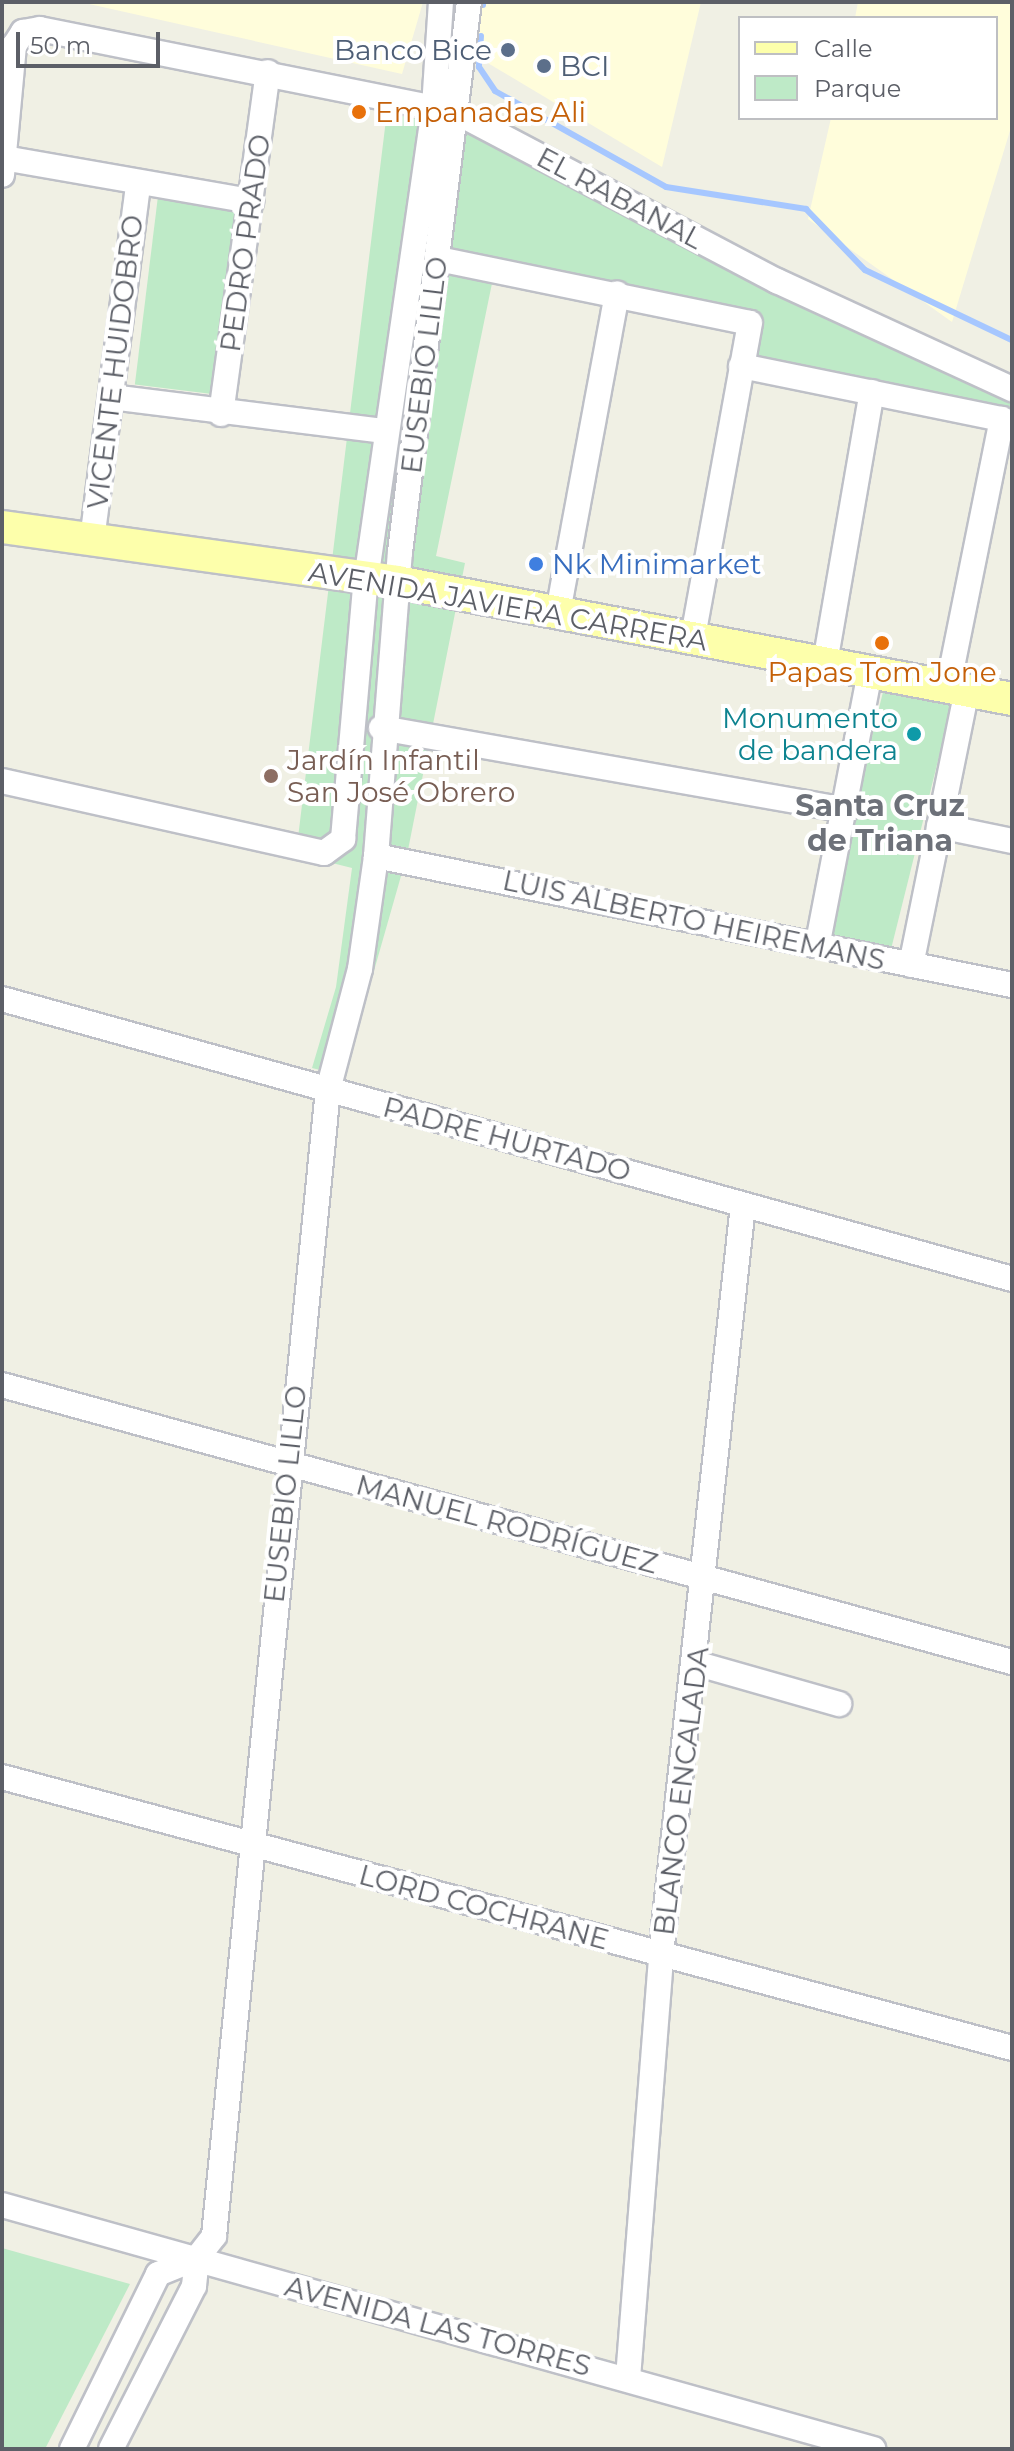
<!DOCTYPE html>
<html>
<head>
<meta charset="utf-8">
<style>
  body { margin:0 }
  #map { position:relative; width:1014px; height:2451px; overflow:hidden; background:#f0f0e4; font-family:Montserrat,sans-serif }
  div>[style] { position:absolute }
  [style*='--x'] { left:calc(var(--x)*1px); top:calc(var(--y)*1px); width:calc(var(--w)*1px); rotate:calc(var(--a)*1deg) }
  .commercial>* { inset:0; background:#fffddb }
  .green>* { inset:0; background:#beeac7; transform-origin:0 0 }
  .stream>* { height:6px; margin:-3px; padding:0 3px; transform-origin:3px; border-radius:3px; background:#a6c7ff }
  .roads { filter:drop-shadow(2px 0 #bec0c7) drop-shadow(-2px 0 #bec0c7) drop-shadow(0 2px #bec0c7) drop-shadow(0 -2px #bec0c7) }
  .minor>* { height:24px; margin:-12px; padding:0 12px; transform-origin:12px; border-radius:12px; background:#fff }
  .major>* { height:32px; margin:-16px; padding:0 16px; transform-origin:16px; border-radius:16px; background:#fdffab }
  .dots>* { width:22px; height:22px; translate:-50% -50%; box-sizing:border-box; border:4px solid #fff; border-radius:50% }
  span { translate:-50% -50%; white-space:nowrap; text-align:center; line-height:1.15; -webkit-text-stroke:8px #fff; paint-order:stroke }
  .service-label { font-size:28px; color:#4e5e75 }
  .right { translate:-100% -50%; text-align:right }
  .left { translate:0 -50%; text-align:left }
  .food-label { font-size:28px; color:#c56008 }
  .street-label { font-size:28px; color:#5c5f67 }
  .shop-label { font-size:28px; color:#366cbe }
  .culture-label { font-size:28px; color:#0d838f }
  .education-label { font-size:28px; color:#785e54 }
  .neighbourhood-label { font-size:30px; color:#6d7179; font-weight:700 }
  .frame { position:absolute; inset:0; border:4px solid #5c5f67; pointer-events:none }
  .legend { position:absolute; left:738px; top:16px; width:260px; height:104px; box-sizing:border-box; background:#fff; border:2px solid #bebfc2; margin:0; padding:10px 14px; list-style:none; font-size:24px; color:#5c5f67 }
  .legend li { display:flex; align-items:center; gap:16px; height:40px }
  .legend b { width:40px; border:2px solid #bebfc2 }
  .scale { position:absolute; left:16px; top:32px; width:144px; height:36px; box-sizing:border-box; border:4px solid #5c5f67; border-top:0; padding-left:10px; font-size:24px; line-height:28px; white-space:nowrap; color:#5c5f67; -webkit-text-stroke:6px #fff; paint-order:stroke }
</style>
</head>
<body>
<div id="map">
  <div class="commercial">
    <div style="clip-path:polygon(80px 2px,423px 2px,402px 74px)"></div>
    <div style="clip-path:polygon(481px 2px,701px 2px,662px 167px,476px 56px)"></div>
    <div style="clip-path:polygon(858px 2px,1012px 2px,1012px 124px,952px 322px,808px 219px,831px 118px,996px 118px,996px 18px,855px 18px)"></div>
  </div>
  <div class="green">
    <div style="clip-path:polygon(389px 95px,475px 110px,1012px 389px,1012px 414px,747px 362px,754px 318px,497px 259px,436px 556px,465px 563px,407px 855px,344px 1076px,312px 1068px,336px 987px,352px 868px,296px 854px)"></div>
    <div style="left:158px;top:196px;width:88px;height:190px;rotate:7deg"></div>
    <div style="left:887px;top:676px;width:70px;height:270px;rotate:14deg"></div>
    <div style="clip-path:polygon(2px 2248px,130px 2284px,45px 2449px,2px 2449px)"></div>
  </div>
  <div class="stream">
    <div style="--x:483;--y:5;--w:3;--a:-90"></div>
    <div style="--x:481;--y:36;--w:31;--a:94"></div>
    <div style="--x:479;--y:67;--w:29;--a:56"></div>
    <div style="--x:495;--y:91;--w:196;--a:29.3"></div>
    <div style="--x:666;--y:187;--w:142;--a:8.9"></div>
    <div style="--x:806;--y:209;--w:85;--a:46"></div>
    <div style="--x:865;--y:270;--w:163;--a:25.5"></div>
  </div>
  <div class="roads">
    <div class="minor">
      <div style="--x:4;--y:158;--w:251;--a:9.9"></div>
      <div style="--x:2;--y:175;--w:130;--a:-84.7"></div>
      <div style="--x:14;--y:46;--w:17;--a:-57"></div>
      <div style="--x:23;--y:32;--w:17;--a:-10"></div>
      <div style="--x:40;--y:29;--w:424;--a:11.3"></div>
      <div style="--x:456;--y:112;--w:363;--a:27.8"></div>
      <div style="--x:777;--y:281;--w:259;--a:24.7"></div>
      <div style="--x:438;--y:259;--w:318;--a:11.6"></div>
      <div style="--x:750;--y:323;--w:320;--a:100.3"></div>
      <div style="--x:741;--y:366;--w:266;--a:11.5"></div>
      <div style="--x:1002;--y:419;--w:273;--a:101.4"></div>
      <div style="--x:111;--y:397;--w:276;--a:7.1"></div>
      <div style="--x:221;--y:414;--w:345;--a:-82.2"></div>
      <div style="--x:92;--y:540;--w:359;--a:-82.6"></div>
      <div style="--x:558;--y:612;--w:324;--a:-79.5"></div>
      <div style="--x:825;--y:663;--w:275;--a:-80.2"></div>
      <div style="--x:381;--y:728;--w:472;--a:10"></div>
      <div style="--x:2;--y:781;--w:330;--a:12.6"></div>
      <div style="--x:324;--y:853;--w:24;--a:-36"></div>
      <div style="--x:343;--y:839;--w:253;--a:-85"></div>
      <div style="--x:365;--y:587;--w:485;--a:-81.8"></div>
      <div style="--x:434;--y:107;--w:105;--a:-86.2"></div>
      <div style="--x:939;--y:826;--w:75;--a:11.6"></div>
      <div style="--x:376;--y:856;--w:649;--a:11.47"></div>
      <div style="--x:818;--y:942;--w:275;--a:-79.1"></div>
      <div style="--x:911;--y:965;--w:281;--a:-78.5"></div>
      <div style="--x:2;--y:999;--w:1048;--a:15.49"></div>
      <div style="--x:2;--y:1385;--w:1047;--a:15.34"></div>
      <div style="--x:695;--y:1663;--w:150;--a:15.9"></div>
      <div style="--x:2;--y:1777;--w:1046;--a:15.02"></div>
      <div style="--x:2;--y:2205;--w:905;--a:15.65"></div>
      <div style="--x:628;--y:2378;--w:425;--a:-85.5"></div>
      <div style="--x:661;--y:1954;--w:753;--a:-83.75"></div>
      <div style="--x:72;--y:2449;--w:195;--a:-63.8"></div>
      <div style="--x:158;--y:2274;--w:42;--a:-22.3"></div>
      <div style="--x:197;--y:2258;--w:28;--a:-52"></div>
      <div style="--x:214;--y:2236;--w:1152;--a:-84.32"></div>
      <div style="--x:328;--y:1090;--w:125;--a:-75.2"></div>
      <div style="--x:360;--y:969;--w:114;--a:-81.9"></div>
      <div style="--x:376;--y:856;--w:305;--a:-85.5"></div>
      <div style="--x:400;--y:552;--w:554;--a:-82.85"></div>
      <div style="--x:111;--y:2449;--w:183;--a:-63"></div>
      <div style="--x:194;--y:2286;--w:28;--a:-84"></div>
    </div>
    <div class="major">
      <div style="--x:2;--y:527;--w:399;--a:7.9"></div>
      <div style="--x:397;--y:582;--w:626;--a:10.77"></div>
    </div>
  </div>
  <div class="dots">
    <div style="left:508px;top:50px;background:#5c6f8a"></div>
    <div style="left:544px;top:66px;background:#5c6f8a"></div>
    <div style="left:359px;top:112px;background:#e8710a"></div>
    <div style="left:536px;top:564px;background:#3f7fe0"></div>
    <div style="left:882px;top:643px;background:#e8710a"></div>
    <div style="left:914px;top:734px;background:#0f9aa8"></div>
    <div style="left:271px;top:776px;background:#8d6e63"></div>
  </div>
  <div class="service-label">
    <span class="right" style="left:492px;top:50px">Banco Bice</span>
    <span class="left" style="left:560px;top:66px">BCI</span>
  </div>
  <div class="food-label">
    <span class="left" style="left:375px;top:112px">Empanadas Ali</span>
    <span style="left:882px;top:672px">Papas Tom Jone</span>
  </div>
  <div class="street-label">
    <span style="left:620px;top:198px;rotate:28deg">EL RABANAL</span>
    <span style="left:245px;top:243px;rotate:-82deg">PEDRO PRADO</span>
    <span style="left:115px;top:362px;rotate:-83deg">VICENTE HUIDOBRO</span>
    <span style="left:424px;top:365px;rotate:-83deg">EUSEBIO LILLO</span>
    <span style="left:508px;top:606px;rotate:10deg">AVENIDA JAVIERA CARRERA</span>
    <span style="left:694px;top:920px;rotate:12deg">LUIS ALBERTO HEIREMANS</span>
    <span style="left:507px;top:1139px;rotate:15deg">PADRE HURTADO</span>
    <span style="left:285px;top:1494px;rotate:-84deg">EUSEBIO LILLO</span>
    <span style="left:507px;top:1524px;rotate:15deg">MANUEL RODRÍGUEZ</span>
    <span style="left:681px;top:1791px;rotate:-83deg">BLANCO ENCALADA</span>
    <span style="left:484px;top:1907px;rotate:15deg">LORD COCHRANE</span>
    <span style="left:438px;top:2326px;rotate:15deg">AVENIDA LAS TORRES</span>
  </div>
  <div class="shop-label">
    <span class="left" style="left:552px;top:564px">Nk Minimarket</span>
  </div>
  <div class="culture-label">
    <span class="right" style="left:898px;top:734px">Monumento<br>de bandera</span>
  </div>
  <div class="education-label">
    <span class="left" style="left:287px;top:776px">Jardín Infantil<br>San José Obrero</span>
  </div>
  <div class="neighbourhood-label">
    <span style="left:880px;top:823px">Santa Cruz<br>de Triana</span>
  </div>
  <div class="frame"></div>
  <ul class="legend">
  <li><b style="height:10px;background:#fdffab"></b>Calle</li>
  <li><b style="height:22px;background:#beeac7"></b>Parque</li>
  </ul>
  <div class="scale">50 m</div>
</div>
</body>
</html>
